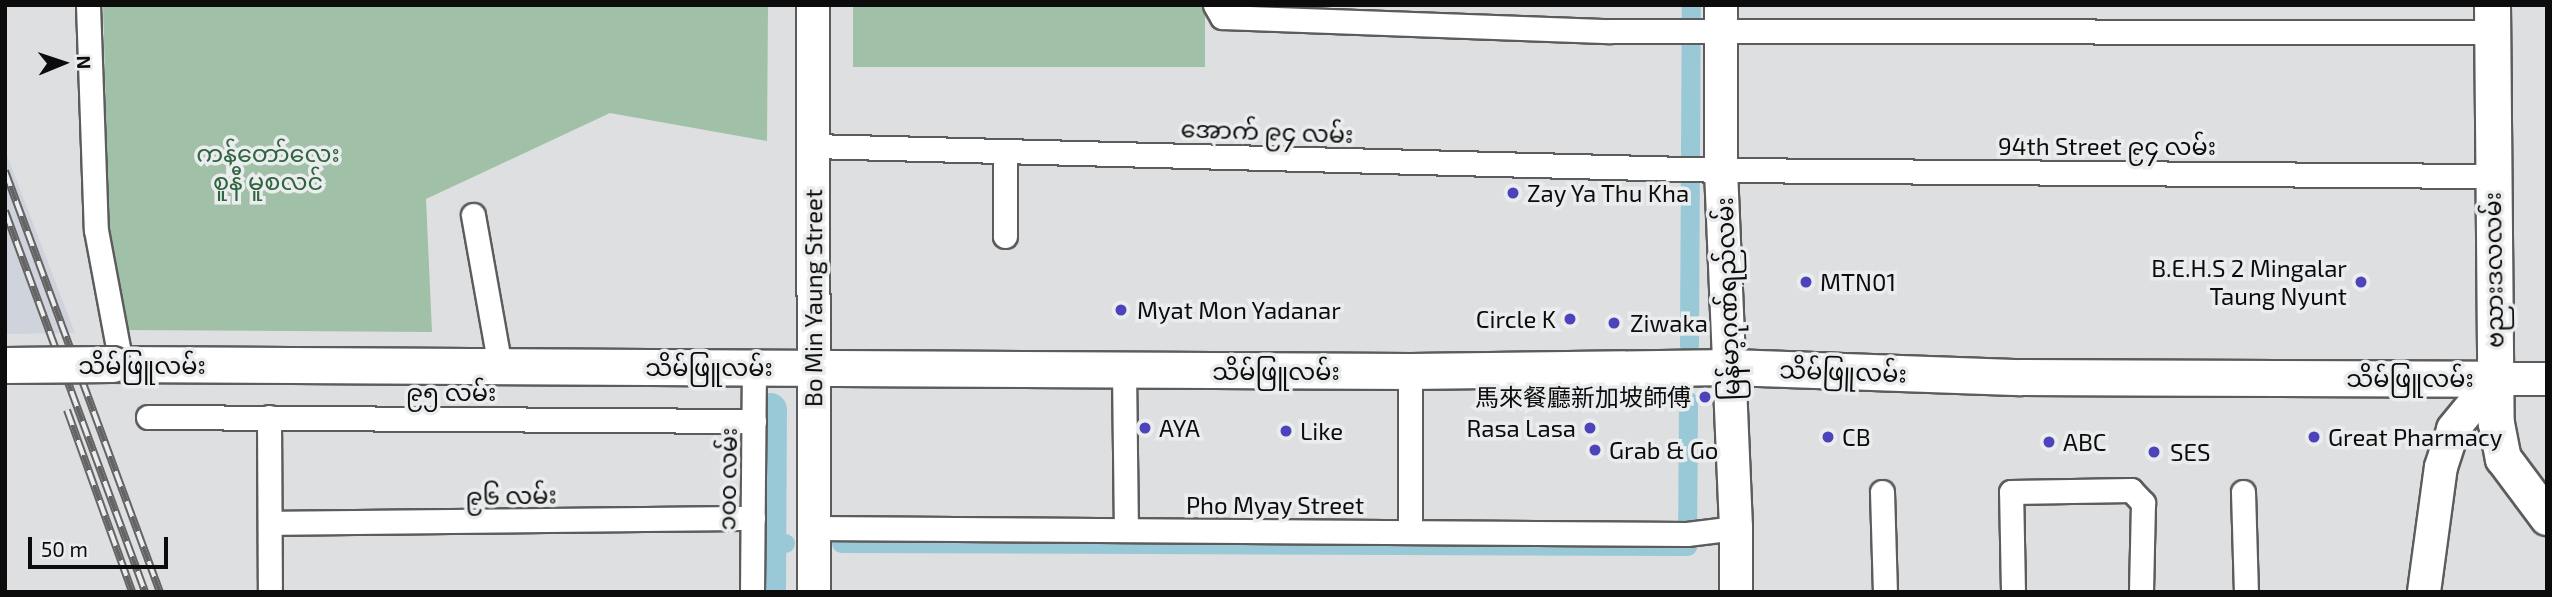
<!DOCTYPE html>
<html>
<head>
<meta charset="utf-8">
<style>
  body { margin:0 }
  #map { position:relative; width:2552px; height:597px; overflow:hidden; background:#dedfe0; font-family:"Exo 2","Noto Sans SC","Noto Sans Myanmar",sans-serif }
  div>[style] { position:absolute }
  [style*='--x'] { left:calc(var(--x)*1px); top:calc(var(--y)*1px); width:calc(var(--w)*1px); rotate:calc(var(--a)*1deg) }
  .built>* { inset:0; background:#cfd4dc }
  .green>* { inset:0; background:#a0c0a7; transform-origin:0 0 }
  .canal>* { height:19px; margin:-9.5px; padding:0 9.5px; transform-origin:9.5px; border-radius:9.5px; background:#99c8d7 }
  .river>* { height:33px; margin:-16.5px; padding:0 16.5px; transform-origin:16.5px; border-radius:16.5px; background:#99c8d7 }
  .roads { filter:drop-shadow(2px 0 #5c5c5d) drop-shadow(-2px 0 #5c5c5d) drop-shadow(0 2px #5c5c5d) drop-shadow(0 -2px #5c5c5d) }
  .street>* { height:23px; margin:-11.5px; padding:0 11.5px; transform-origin:11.5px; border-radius:11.5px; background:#fff }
  .secondary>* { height:32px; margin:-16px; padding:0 16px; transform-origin:16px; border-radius:16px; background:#fff }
  .primary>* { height:35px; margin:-17.5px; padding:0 17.5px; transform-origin:17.5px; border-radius:17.5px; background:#fff }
  .rail>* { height:8px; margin-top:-4px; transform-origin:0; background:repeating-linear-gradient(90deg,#ebeced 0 16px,#646465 0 32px); box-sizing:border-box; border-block:2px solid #646465 }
  .bridges { filter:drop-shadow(2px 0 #5c5c5d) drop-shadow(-2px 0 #5c5c5d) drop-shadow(0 2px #5c5c5d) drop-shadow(0 -2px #5c5c5d) }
  .primary-bridge>* { height:35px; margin:-17.5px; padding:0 17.5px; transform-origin:17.5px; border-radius:17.5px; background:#fff }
  .dots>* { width:19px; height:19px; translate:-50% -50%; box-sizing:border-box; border:4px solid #ebeced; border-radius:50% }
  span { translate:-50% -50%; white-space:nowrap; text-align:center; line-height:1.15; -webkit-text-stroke:7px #ebeced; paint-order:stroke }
  .street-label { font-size:24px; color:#0c0c0c }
  .park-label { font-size:24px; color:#2e643f }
  .poi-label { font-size:24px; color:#0c0c0c }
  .left { translate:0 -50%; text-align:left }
  .right { translate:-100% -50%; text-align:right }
  .frame { position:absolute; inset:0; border:7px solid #0c0c0c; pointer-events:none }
  .north { position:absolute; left:28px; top:28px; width:70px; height:70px; -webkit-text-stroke:5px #ebeced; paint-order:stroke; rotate:88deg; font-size:19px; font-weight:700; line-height:28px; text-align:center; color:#0c0c0c }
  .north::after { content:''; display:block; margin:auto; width:24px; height:32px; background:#0c0c0c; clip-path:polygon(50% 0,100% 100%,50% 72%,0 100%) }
  .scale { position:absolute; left:28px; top:537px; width:140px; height:32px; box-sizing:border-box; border:4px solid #0c0c0c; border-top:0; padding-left:9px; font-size:21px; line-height:24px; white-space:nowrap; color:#0c0c0c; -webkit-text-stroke:5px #ebeced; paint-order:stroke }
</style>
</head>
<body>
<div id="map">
  <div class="built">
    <div style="clip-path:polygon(5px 150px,75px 333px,5px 334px)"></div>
  </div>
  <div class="green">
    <div style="clip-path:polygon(103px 5px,768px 5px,767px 141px,610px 113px,426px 199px,432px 332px,120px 330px,109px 224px)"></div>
    <div style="left:853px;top:5px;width:352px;height:62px"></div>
  </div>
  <div class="canal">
    <div style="--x:1689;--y:345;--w:340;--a:-89.7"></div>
    <div style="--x:770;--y:543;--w:15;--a:0"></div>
    <div style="--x:841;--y:543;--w:846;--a:0.2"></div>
    <div style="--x:1687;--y:546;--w:145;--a:-89.6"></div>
  </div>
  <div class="river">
    <div style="--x:769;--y:592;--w:183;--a:-89.7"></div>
  </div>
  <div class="roads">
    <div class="street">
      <div style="--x:88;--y:5;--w:225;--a:88"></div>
      <div style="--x:96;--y:230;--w:136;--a:79.4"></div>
      <div style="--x:1215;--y:5;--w:14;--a:60"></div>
      <div style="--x:1222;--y:17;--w:388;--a:2.1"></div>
      <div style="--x:1610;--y:31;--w:882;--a:0.06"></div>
      <div style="--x:812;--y:146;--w:909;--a:1.51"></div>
      <div style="--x:1721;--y:170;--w:771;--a:0.45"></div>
      <div style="--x:1005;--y:151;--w:85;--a:90"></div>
      <div style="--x:473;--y:215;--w:153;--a:79.9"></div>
      <div style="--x:1124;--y:370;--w:160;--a:89.3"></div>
      <div style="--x:1410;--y:371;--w:161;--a:90"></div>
      <div style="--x:148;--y:417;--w:606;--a:0.38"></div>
      <div style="--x:269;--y:417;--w:175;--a:89.7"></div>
      <div style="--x:1882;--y:492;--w:100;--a:88.3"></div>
      <div style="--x:2243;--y:492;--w:100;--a:88.3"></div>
      <div style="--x:270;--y:523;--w:483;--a:-0.6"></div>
      <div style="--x:813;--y:528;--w:874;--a:0.39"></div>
      <div style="--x:1687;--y:534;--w:49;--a:-7"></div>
      <div style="--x:752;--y:592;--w:225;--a:-89.5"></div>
      <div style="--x:2013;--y:592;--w:100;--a:-91.1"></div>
      <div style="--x:2011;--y:492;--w:120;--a:-1"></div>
      <div style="--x:2131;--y:490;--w:18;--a:47"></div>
      <div style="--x:2143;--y:503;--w:89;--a:91.3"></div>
    </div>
    <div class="secondary">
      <div style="--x:813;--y:5;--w:587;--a:89.9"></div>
      <div style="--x:1721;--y:5;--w:165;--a:90"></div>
      <div style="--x:1721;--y:170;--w:358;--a:87.6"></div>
      <div style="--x:1736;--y:528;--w:64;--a:90"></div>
      <div style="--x:2424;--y:592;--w:126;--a:-82.3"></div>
      <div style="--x:2441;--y:467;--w:40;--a:-72"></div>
      <div style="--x:2453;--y:429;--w:65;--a:-50.6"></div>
      <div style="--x:2494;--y:379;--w:53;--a:0"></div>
    </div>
    <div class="primary">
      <div style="--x:2492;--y:5;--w:418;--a:89.5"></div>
      <div style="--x:2496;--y:423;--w:36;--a:79"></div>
      <div style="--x:2503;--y:458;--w:74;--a:53.3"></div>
      <div style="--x:112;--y:364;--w:1298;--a:0.31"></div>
      <div style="--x:1410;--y:371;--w:320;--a:-0.7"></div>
      <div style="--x:1730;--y:367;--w:291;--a:2"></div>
      <div style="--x:2021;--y:377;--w:473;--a:0.2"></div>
    </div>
  </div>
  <div class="rail">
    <div style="--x:5;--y:171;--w:449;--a:69.8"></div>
    <div style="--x:5;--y:211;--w:406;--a:69.8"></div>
    <div style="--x:67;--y:410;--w:193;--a:70.3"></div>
  </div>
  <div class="bridges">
    <div class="primary-bridge">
      <div style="--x:5;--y:365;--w:107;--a:-0.5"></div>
    </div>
  </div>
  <div class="dots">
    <div style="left:1513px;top:193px;background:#4d43ba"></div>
    <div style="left:1806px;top:282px;background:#4d43ba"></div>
    <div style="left:2361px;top:282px;background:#4d43ba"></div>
    <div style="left:1121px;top:310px;background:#4d43ba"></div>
    <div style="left:1570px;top:319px;background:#4d43ba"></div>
    <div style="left:1614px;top:323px;background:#4d43ba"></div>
    <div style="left:1705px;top:397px;background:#4d43ba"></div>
    <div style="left:1145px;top:428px;background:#4d43ba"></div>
    <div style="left:1590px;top:428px;background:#4d43ba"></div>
    <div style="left:1286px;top:431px;background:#4d43ba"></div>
    <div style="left:1828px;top:437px;background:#4d43ba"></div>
    <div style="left:2314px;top:437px;background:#4d43ba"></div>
    <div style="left:2049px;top:442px;background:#4d43ba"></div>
    <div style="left:1595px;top:450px;background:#4d43ba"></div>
    <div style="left:2154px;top:452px;background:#4d43ba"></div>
  </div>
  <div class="street-label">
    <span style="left:1267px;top:131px;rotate:2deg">အောက် ၉၄ လမ်း</span>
    <span style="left:2107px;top:146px">94th Street ၉၄ လမ်း</span>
    <span style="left:2493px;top:270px;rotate:-91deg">ဗညားဒလလမ်း</span>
    <span style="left:813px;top:298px;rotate:-90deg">Bo Min Yaung Street</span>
    <span style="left:1727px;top:299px;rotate:-92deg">မြန်မာ့ဂုဏ်ရည်လမ်း</span>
    <span style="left:142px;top:365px">သိမ်ဖြူလမ်း</span>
    <span style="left:709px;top:367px">သိမ်ဖြူလမ်း</span>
    <span style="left:1276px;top:371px">သိမ်ဖြူလမ်း</span>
    <span style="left:1843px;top:371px;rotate:2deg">သိမ်ဖြူလမ်း</span>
    <span style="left:2410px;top:378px">သိမ်ဖြူလမ်း</span>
    <span style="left:451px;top:392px">၉၅ လမ်း</span>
    <span style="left:727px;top:479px;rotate:-89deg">၁၀၀ လမ်း</span>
    <span style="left:511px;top:495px;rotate:-1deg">၉၆ လမ်း</span>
    <span style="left:1275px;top:505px">Pho Myay Street</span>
  </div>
  <div class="park-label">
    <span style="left:268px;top:167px">ကန်တော်လေး<br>စူနီ မူစလင်</span>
  </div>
  <div class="poi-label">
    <span class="left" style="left:1527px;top:193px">Zay Ya Thu Kha</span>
    <span class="right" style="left:2347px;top:282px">B.E.H.S 2 Mingalar<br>Taung Nyunt</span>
    <span class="left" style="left:1820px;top:282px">MTN01</span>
    <span class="left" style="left:1137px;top:310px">Myat Mon Yadanar</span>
    <span class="right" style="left:1556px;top:319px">Circle K</span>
    <span class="left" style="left:1630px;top:323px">Ziwaka</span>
    <span class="right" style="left:1691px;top:397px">馬來餐廳新加坡師傅</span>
    <span class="left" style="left:1159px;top:428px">AYA</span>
    <span class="right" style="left:1576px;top:428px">Rasa Lasa</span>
    <span class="left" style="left:1300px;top:431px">Like</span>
    <span class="left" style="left:1842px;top:437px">CB</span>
    <span class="left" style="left:2328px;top:437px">Great Pharmacy</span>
    <span class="left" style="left:2063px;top:442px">ABC</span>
    <span class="left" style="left:1609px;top:450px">Grab &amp; Go</span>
    <span class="left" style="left:2170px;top:452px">SES</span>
  </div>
  <div class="frame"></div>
  <div class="north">N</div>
  <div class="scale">50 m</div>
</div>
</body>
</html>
